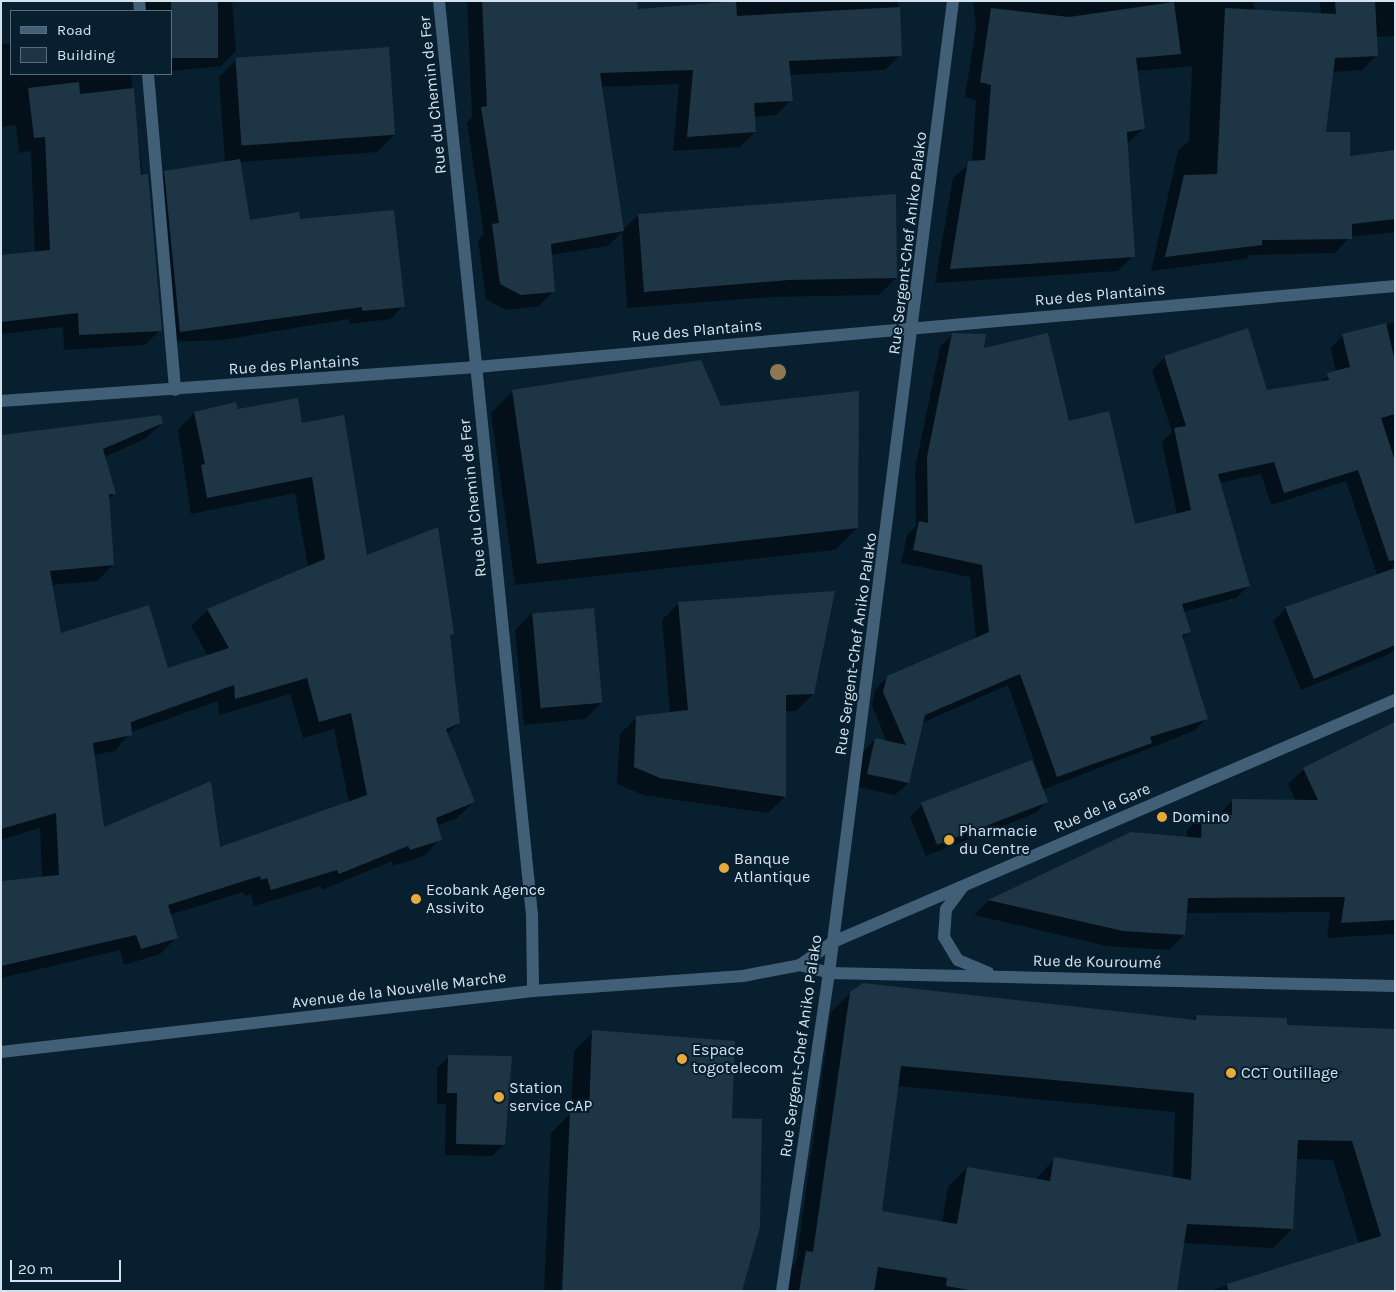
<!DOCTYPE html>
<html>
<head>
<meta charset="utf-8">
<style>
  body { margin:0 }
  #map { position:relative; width:1396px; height:1292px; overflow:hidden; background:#081f2f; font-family:Karla,sans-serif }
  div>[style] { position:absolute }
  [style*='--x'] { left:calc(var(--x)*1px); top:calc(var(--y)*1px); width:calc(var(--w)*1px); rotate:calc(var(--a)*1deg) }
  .shadow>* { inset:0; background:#0007 }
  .building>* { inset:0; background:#1e3546; transform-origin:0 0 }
  .minor>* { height:12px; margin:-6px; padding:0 6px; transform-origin:6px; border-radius:6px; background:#415f77 }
  .trees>* { width:16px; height:16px; margin:-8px; border-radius:50%; background:#8c7953 }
  .dots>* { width:14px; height:14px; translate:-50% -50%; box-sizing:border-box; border:2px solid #081f2f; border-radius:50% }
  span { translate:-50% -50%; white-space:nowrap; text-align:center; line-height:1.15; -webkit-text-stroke:4px #081f2f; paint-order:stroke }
  .street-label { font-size:16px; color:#d5e2ed }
  .poi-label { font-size:16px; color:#d5e2ed }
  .left { translate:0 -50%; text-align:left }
  .frame { position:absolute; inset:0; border:2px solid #d5e2ed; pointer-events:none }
  .legend { position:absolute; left:10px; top:10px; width:162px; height:65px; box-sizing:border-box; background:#081f2f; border:1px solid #5a6d7b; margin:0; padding:6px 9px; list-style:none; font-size:15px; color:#d5e2ed }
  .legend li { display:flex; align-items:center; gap:10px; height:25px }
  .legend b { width:25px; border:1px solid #5a6d7b }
  .scale { position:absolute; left:10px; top:1260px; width:111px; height:22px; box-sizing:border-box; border:2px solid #d5e2ed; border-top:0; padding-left:6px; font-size:15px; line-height:18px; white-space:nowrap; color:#d5e2ed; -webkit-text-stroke:4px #081f2f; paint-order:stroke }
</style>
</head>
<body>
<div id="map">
  <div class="shadow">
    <div style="clip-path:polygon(145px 1px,232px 1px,236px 51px,221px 66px,171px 71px,171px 11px,146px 11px)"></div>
    <div style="clip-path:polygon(467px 1px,636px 1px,637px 10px,733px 1px,898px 1px,900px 55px,885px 70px,789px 75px,791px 100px,776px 115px,754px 117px,755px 132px,740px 147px,673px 151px,679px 84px,600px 87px,623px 230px,638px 215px,896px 278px,879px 295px,771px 297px,627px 308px,622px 232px,608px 246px,550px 255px,554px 291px,539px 306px,506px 310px,486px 299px,478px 240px,484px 234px,467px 123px,472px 117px)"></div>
    <div style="clip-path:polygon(973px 1px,1253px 1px,1255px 11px,1321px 14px,1320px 1px,1395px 1px,1395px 36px,1376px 37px,1377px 55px,1362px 70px,1332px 72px,1325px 134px,1349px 157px,1395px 151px,1395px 232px,1350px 237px,1335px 253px,1250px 255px,1246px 259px,1151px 271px,1178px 151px,1189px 141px,1192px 66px,1137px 71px,1143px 129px,1127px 144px,1133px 256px,1118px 271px,935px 283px,953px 178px,972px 162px,976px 100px,965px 97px,976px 27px)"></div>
    <div style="clip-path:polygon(11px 43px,11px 74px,147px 74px,131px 75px,160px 330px,145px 345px,64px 350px,63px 327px,1px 334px,1px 256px,35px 253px,31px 151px,19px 153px,16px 125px,1px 127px,1px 44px)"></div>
    <div style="clip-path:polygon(236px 60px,394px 135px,377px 152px,239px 162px,249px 221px,299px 220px,403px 306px,391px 319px,350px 324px,349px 319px,222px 340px,167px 342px,152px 185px,165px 172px,225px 162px,219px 77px)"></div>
    <div style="clip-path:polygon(1395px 322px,1395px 649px,1389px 654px,1301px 690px,1273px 621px,1286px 608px,1377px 575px,1346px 481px,1271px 505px,1261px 474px,1219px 483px,1249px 585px,1236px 598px,1183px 612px,1189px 632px,1182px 639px,1207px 718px,1194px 731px,1042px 790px,1047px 801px,1036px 813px,926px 856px,910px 817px,922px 805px,1041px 781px,1008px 685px,922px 723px,908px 783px,895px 795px,855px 786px,863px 752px,875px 739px,887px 742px,872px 705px,875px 690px,887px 677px,976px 639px,970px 577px,901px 563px,907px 535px,916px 526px,915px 469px,940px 347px,952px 335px,983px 350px,1068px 422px,1134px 525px,1177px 514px,1162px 442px,1172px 432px,1152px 370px,1165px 357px,1266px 391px,1319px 382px,1336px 372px,1331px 348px,1343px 335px)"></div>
    <div style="clip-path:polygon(513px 391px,720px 408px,857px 528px,835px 550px,515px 585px,491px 413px)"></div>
    <div style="clip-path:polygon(evenodd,237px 411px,301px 425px,366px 557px,452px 633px,449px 637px,459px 723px,447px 734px,474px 802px,457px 818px,437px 826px,440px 839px,424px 856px,393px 866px,392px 861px,322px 890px,321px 886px,254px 906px,251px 894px,245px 896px,243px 892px,170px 915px,176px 938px,160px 954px,124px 965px,120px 950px,1px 978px,1px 882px,42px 878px,40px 828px,1px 840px,1px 436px,162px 423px,145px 439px,104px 457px,115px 493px,108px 500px,113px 565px,97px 581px,52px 585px,60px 634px,167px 670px,208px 656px,191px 626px,208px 610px,308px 567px,295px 493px,191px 514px,178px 430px,194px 413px,237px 411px,290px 694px,303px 738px,334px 729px,349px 803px,219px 849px,103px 829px,93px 755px,115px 751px,131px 732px,218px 701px,219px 715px,290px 694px)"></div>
    <div style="clip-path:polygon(679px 603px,813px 694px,796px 711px,785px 711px,785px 797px,768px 813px,643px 795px,617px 784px,620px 734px,637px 717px,670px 713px,662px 620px)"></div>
    <div style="clip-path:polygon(532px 613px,602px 702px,585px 719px,524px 725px,515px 630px)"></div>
    <div style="clip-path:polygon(1395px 724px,1395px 934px,1327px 938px,1330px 912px,1186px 913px,1184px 935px,1169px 950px,1107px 946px,974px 915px,988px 901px,1131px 834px,1187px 838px,1187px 830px,1203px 815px,1218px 815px,1232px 801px,1296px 801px,1288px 784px,1304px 769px)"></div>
    <div style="clip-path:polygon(evenodd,850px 993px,1192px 1021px,1196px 1016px,1285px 1027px,1395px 1031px,1395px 1291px,1210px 1291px,1359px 1244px,1333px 1160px,1296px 1159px,1292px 1229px,1273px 1248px,1183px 1243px,1176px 1291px,784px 1291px,787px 1271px,796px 1262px,831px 1012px,850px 993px,897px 1086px,1175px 1112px,1173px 1178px,1055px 1158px,1035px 1180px,967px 1168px,948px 1187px,942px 1223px,880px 1212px,897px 1086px)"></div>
    <div style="clip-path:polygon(593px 1032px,731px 1119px,741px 1291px,544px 1291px,551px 1133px,571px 1113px,574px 1051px)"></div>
    <div style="clip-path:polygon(448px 1057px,511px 1057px,504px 1145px,492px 1156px,445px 1155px,446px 1104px,437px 1104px,437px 1068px)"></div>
  </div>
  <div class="building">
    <div style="left:171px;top:1px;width:47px;height:57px"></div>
    <div style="clip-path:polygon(482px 1px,637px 1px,638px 9px,736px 1px,737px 16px,900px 7px,902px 56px,789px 61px,793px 101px,754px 103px,756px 132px,687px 137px,693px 70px,600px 73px,624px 231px,551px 244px,555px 292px,521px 295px,500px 284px,492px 224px,499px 223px,481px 107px,487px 106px)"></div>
    <div style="clip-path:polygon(1335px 1px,1375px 1px,1378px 56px,1335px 58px,1326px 132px,1350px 132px,1350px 156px,1395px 150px,1395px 219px,1352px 224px,1352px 239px,1262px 240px,1262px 245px,1165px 257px,1184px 175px,1217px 174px,1225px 8px,1336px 14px)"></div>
    <div style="clip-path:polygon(1174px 2px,1181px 54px,1136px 58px,1145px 129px,1127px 132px,1135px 257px,950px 269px,968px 161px,985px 160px,991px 85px,980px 82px,991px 8px,1069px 17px)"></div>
    <div style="left:389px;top:47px;width:88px;height:154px;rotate:86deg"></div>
    <div style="clip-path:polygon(79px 82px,80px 94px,134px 88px,141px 175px,148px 174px,162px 331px,79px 335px,78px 313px,1px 322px,1px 255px,50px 250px,45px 137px,34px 138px,28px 88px)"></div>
    <div style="clip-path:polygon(240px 159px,250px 220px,299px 212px,300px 219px,394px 210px,405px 307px,362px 311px,362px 307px,180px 332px,164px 171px)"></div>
    <div style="clip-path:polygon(896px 194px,897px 278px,789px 280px,644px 292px,638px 214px)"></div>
    <div style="clip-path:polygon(1386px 323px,1395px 361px,1395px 414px,1381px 418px,1395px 461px,1395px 560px,1389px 561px,1358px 470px,1284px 493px,1274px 462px,1218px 474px,1250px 586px,1182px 604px,1191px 632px,1182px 635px,1208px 719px,1150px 737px,1152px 743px,1057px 777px,1020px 674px,925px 715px,909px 783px,867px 774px,875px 738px,906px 745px,883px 692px,887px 676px,989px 632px,982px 565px,913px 550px,919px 521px,928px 523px,927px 457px,952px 333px,986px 334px,984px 348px,1048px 333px,1069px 421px,1109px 411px,1135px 524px,1191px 510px,1174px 428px,1186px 426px,1164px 356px,1248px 328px,1267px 390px,1329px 380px,1327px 373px,1350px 367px,1342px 334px)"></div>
    <div style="clip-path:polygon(701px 360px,721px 406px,859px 391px,858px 528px,537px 564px,512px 390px)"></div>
    <div style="clip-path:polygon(evenodd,298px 398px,302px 423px,344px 415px,367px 555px,438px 527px,454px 634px,450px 635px,460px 723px,446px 729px,475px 802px,436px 818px,442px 840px,410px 850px,408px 846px,339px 874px,337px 870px,271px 890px,267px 878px,261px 880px,260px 876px,168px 905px,178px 938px,141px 949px,136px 935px,1px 966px,1px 881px,59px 875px,56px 813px,1px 829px,1px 435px,161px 415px,163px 423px,103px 449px,116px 494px,109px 494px,114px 565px,50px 571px,61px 633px,149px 605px,168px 668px,229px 648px,207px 609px,325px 559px,312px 477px,207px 498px,201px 465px,205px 464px,194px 412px,236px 402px,238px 409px,298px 398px,307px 678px,319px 722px,351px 713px,367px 795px,220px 847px,211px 781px,104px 827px,93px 743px,132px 735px,131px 722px,234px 685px,235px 699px,307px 678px)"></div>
    <div style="clip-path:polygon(1395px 568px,1395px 645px,1314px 679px,1285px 607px)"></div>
    <div style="clip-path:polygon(835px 591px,814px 694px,786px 695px,786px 797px,660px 778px,634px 767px,636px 716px,688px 710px,678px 602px)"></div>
    <div style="left:594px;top:608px;width:95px;height:62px;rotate:85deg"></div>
    <div style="clip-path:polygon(1395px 722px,1395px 920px,1341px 923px,1345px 897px,1188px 898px,1185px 935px,1123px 931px,988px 900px,1131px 832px,1201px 838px,1202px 813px,1232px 815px,1232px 799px,1318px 800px,1303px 768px)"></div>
    <div style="left:1032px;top:760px;width:45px;height:119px;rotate:69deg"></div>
    <div style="clip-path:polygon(evenodd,863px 983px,1196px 1020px,1196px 1015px,1287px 1018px,1287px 1025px,1395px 1029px,1395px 1291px,1228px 1291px,1227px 1284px,1381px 1236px,1352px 1141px,1298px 1140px,1293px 1229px,1187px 1224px,1177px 1291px,974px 1291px,946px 1286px,947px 1278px,878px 1267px,874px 1291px,799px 1291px,806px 1251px,813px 1252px,850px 992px,863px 983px,901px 1066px,1194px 1093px,1191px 1180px,1054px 1157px,1050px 1181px,967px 1167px,957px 1224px,882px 1211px,901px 1066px)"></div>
    <div style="clip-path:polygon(592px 1030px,735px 1041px,732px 1118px,762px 1119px,760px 1227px,742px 1291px,562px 1291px,570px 1112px,589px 1113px)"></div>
    <div style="clip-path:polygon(448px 1055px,512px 1056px,505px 1145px,456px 1144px,457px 1093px,447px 1093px)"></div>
  </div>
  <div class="minor">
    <div style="--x:139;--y:1;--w:10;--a:84"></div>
    <div style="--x:439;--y:1;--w:919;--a:84.19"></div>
    <div style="--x:532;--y:915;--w:76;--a:89.2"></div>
    <div style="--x:148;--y:74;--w:317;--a:85.1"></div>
    <div style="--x:1;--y:401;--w:477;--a:-4.1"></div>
    <div style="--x:477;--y:367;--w:922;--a:-5.04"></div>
    <div style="--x:962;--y:888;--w:26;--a:127"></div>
    <div style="--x:946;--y:909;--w:28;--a:94"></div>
    <div style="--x:944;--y:937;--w:27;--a:59"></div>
    <div style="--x:958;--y:960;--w:33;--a:23"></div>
    <div style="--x:800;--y:965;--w:30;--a:15"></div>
    <div style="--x:829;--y:973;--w:566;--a:1.32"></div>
    <div style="--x:1;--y:1052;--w:535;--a:-6.54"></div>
    <div style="--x:533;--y:991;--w:211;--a:-4.1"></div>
    <div style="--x:743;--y:976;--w:58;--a:-10.9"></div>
    <div style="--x:800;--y:965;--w:40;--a:-34.9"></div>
    <div style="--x:833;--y:942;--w:612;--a:-23.3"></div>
    <div style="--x:782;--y:1291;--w:321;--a:-81.6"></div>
    <div style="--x:829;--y:973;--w:980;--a:-82.73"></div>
  </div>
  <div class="trees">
    <div style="left:778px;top:372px"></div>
  </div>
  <div class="dots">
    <div style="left:1162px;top:817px;background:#eaaa39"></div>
    <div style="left:949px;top:840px;background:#eaaa39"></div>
    <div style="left:724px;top:868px;background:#eaaa39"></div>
    <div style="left:416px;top:899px;background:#eaaa39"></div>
    <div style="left:682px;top:1059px;background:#eaaa39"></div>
    <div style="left:1231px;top:1073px;background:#eaaa39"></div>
    <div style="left:499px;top:1097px;background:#eaaa39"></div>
  </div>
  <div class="street-label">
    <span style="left:433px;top:95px;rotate:-96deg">Rue du Chemin de Fer</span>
    <span style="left:908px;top:243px;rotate:-83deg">Rue Sergent-Chef Aniko Palako</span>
    <span style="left:1100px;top:295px;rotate:-5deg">Rue des Plantains</span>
    <span style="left:697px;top:331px;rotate:-5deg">Rue des Plantains</span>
    <span style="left:294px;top:365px;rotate:-4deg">Rue des Plantains</span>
    <span style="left:473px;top:498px;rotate:-96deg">Rue du Chemin de Fer</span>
    <span style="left:856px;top:644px;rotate:-82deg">Rue Sergent-Chef Aniko Palako</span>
    <span style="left:1102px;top:808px;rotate:-23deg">Rue de la Gare</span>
    <span style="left:1097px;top:962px;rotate:1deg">Rue de Kouroumé</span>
    <span style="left:399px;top:990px;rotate:-7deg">Avenue de la Nouvelle Marche</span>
    <span style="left:801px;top:1046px;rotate:-82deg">Rue Sergent-Chef Aniko Palako</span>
  </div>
  <div class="poi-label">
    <span class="left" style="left:1172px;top:817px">Domino</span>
    <span class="left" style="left:959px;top:840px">Pharmacie<br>du Centre</span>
    <span class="left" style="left:734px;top:868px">Banque<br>Atlantique</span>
    <span class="left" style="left:426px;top:899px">Ecobank Agence<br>Assivito</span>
    <span class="left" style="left:692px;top:1059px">Espace<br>togotelecom</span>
    <span class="left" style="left:1241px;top:1073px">CCT Outillage</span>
    <span class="left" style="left:509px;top:1097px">Station<br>service CAP</span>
  </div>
  <div class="frame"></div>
  <ul class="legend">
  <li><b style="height:6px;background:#415f77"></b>Road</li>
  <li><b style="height:14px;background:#1e3546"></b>Building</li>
  </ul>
  <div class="scale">20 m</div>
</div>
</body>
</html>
